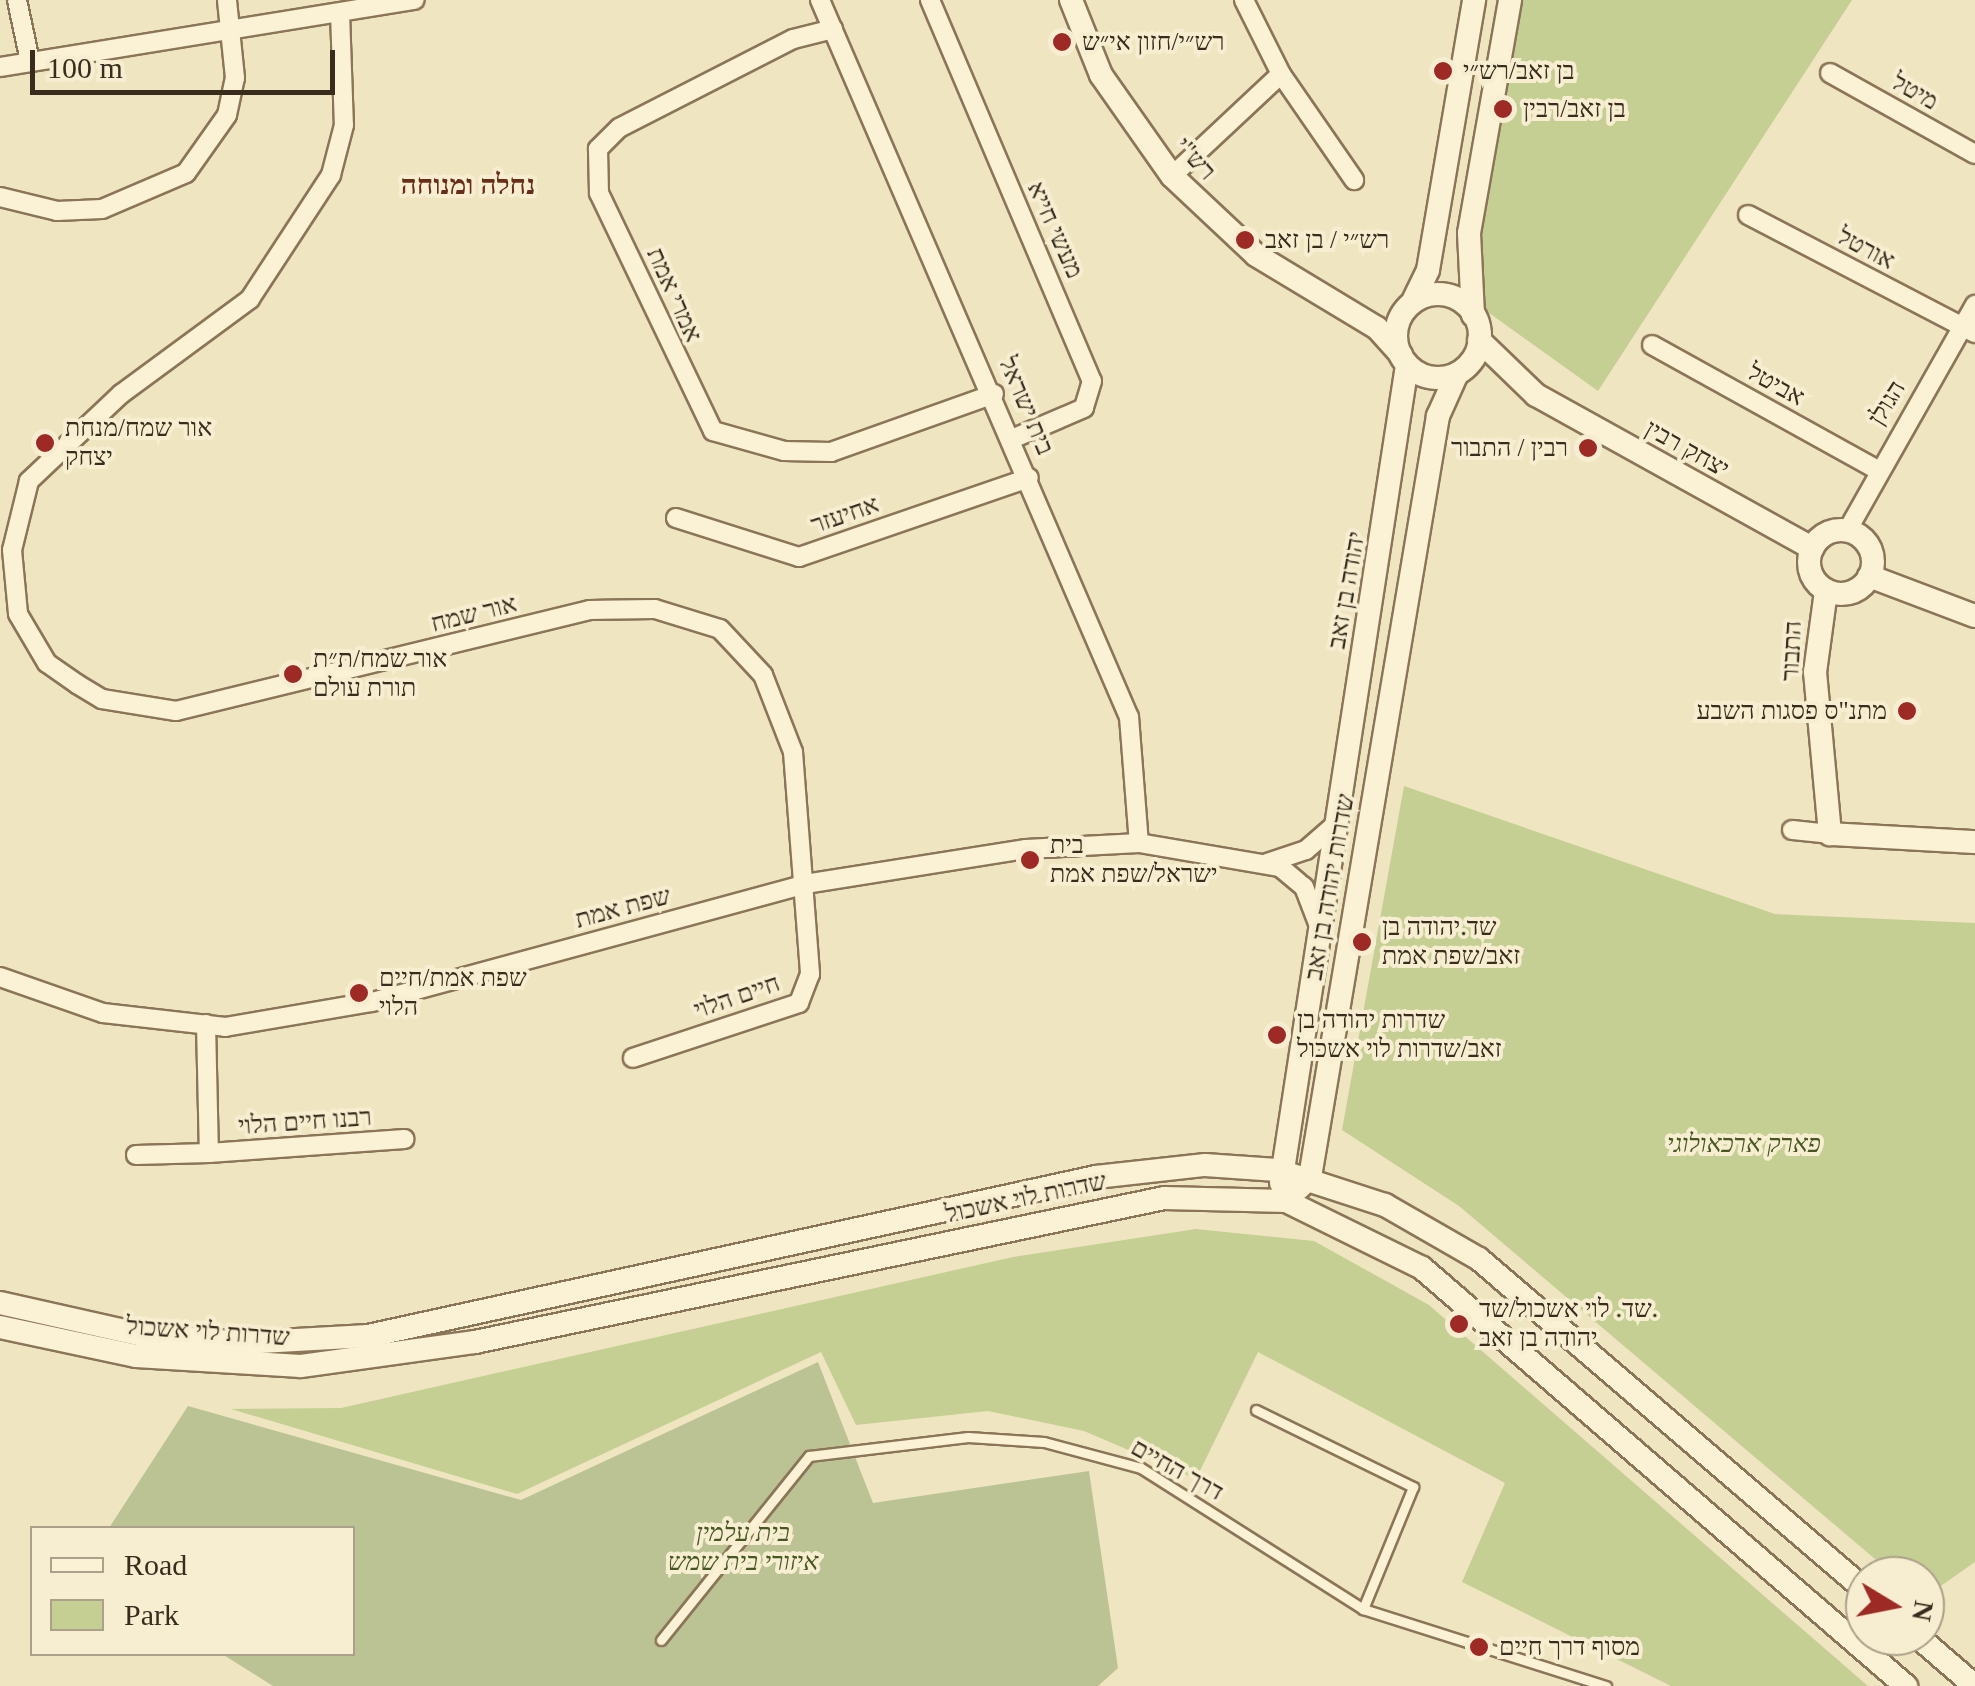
<!DOCTYPE html>
<html>
<head>
<meta charset="utf-8">
<style>
  body { margin:0 }
  #map { position:relative; width:1975px; height:1686px; overflow:hidden; background:#f0e5c1; font-family:"Times New Roman",Heebo,serif }
  div>[style] { position:absolute }
  [style*='--x'] { left:calc(var(--x)*1px); top:calc(var(--y)*1px); width:calc(var(--w)*1px); rotate:calc(var(--a)*1deg) }
  .green>* { inset:0; background:#c5cf94 }
  .cemetery>* { inset:0; background:#bbc394 }
  .roads { filter:drop-shadow(2px 0 #8b7558) drop-shadow(-2px 0 #8b7558) drop-shadow(0 2px #8b7558) drop-shadow(0 -2px #8b7558) }
  .lane>* { height:9px; margin:-4.5px; padding:0 4.5px; transform-origin:4.5px; border-radius:4.5px; background:#fbf1d5 }
  .street>* { height:18px; margin:-9px; padding:0 9px; transform-origin:9px; border-radius:9px; background:#fbf1d5 }
  .secondary>* { height:22px; margin:-11px; padding:0 11px; transform-origin:11px; border-radius:11px; background:#fbf1d5 }
  .secondary>.ring { margin:-11px; padding:0; box-sizing:content-box; background:none; border:22px solid #fbf1d5; border-radius:50% }
  .dots>* { width:28px; height:28px; translate:-50% -50%; box-sizing:border-box; border:5px solid #f7eed1; border-radius:50% }
  span { translate:-50% -50%; white-space:nowrap; text-align:center; line-height:1.15; -webkit-text-stroke:8px #f7eed1; paint-order:stroke }
  .poi-label { font-size:25px; color:#3a2c1d }
  .left { translate:0 -50%; text-align:left }
  .right { translate:-100% -50%; text-align:right }
  .street-label { font-size:25px; color:#3a2c1d }
  .park-label { font-size:25px; color:#475722; font-style:italic }
  .neighbourhood-label { font-size:28px; color:#692e1a; font-weight:700 }
  .legend { position:absolute; left:30px; top:1526px; width:325px; height:130px; box-sizing:border-box; background:#f7eed1; border:2px solid #aba089; margin:0; padding:12px 18px; list-style:none; font-size:30px; color:#3a2c1d }
  .legend li { display:flex; align-items:center; gap:20px; height:50px }
  .legend b { width:50px; border:2px solid #aba089 }
  .north { position:absolute; left:1845px; top:1556px; width:100px; height:100px; box-sizing:border-box; background:#f7eed1; border:2px solid #aba089; border-radius:50%; rotate:100deg; font-size:28px; font-weight:700; line-height:40px; text-align:center; color:#3a2c1d }
  .north::after { content:''; display:block; margin:auto; width:35px; height:45px; background:#9d2a24; clip-path:polygon(50% 0,100% 100%,50% 72%,0 100%) }
  .scale { position:absolute; left:30px; top:50px; width:305px; height:45px; box-sizing:border-box; border:5px solid #3a2c1d; border-top:0; padding-left:12px; font-size:30px; line-height:35px; white-space:nowrap; color:#3a2c1d; -webkit-text-stroke:8px #f7eed1; paint-order:stroke }
</style>
</head>
<body>
<div id="map">
  <div class="green">
    <div style="clip-path:polygon(1520px 0,1852px 0,1598px 391px,1485px 310px,1475px 243px)"></div>
    <div style="clip-path:polygon(1404px 786px,1775px 914px,1975px 923px,1975px 1562px,1925px 1597px,1925px 1576px,1895px 1576px,1459px 1206px,1342px 1130px)"></div>
    <div style="clip-path:polygon(1196px 1229px,1314px 1241px,1429px 1305px,1868px 1686px,1671px 1686px,1462px 1582px,1505px 1483px,1258px 1352px,1196px 1479px,1084px 1431px,988px 1411px,856px 1425px,821px 1352px,517px 1494px,231px 1409px,341px 1408px,1013px 1257px)"></div>
  </div>
  <div class="cemetery">
    <div style="clip-path:polygon(818px 1362px,873px 1503px,1089px 1471px,1118px 1668px,1098px 1686px,273px 1686px,222px 1654px,352px 1654px,352px 1528px,109px 1528px,188px 1406px,521px 1500px)"></div>
  </div>
  <div class="roads">
    <div class="lane">
      <div style="--x:1256;--y:1410;--w:175;--a:26.1"></div>
      <div style="--x:1413;--y:1487;--w:132;--a:112.3"></div>
      <div style="--x:661;--y:1640;--w:236;--a:-51.2"></div>
      <div style="--x:809;--y:1456;--w:160;--a:-6.8"></div>
      <div style="--x:968;--y:1437;--w:76;--a:3.8"></div>
      <div style="--x:1044;--y:1442;--w:100;--a:15"></div>
      <div style="--x:1141;--y:1468;--w:263;--a:32.4"></div>
      <div style="--x:1363;--y:1609;--w:255;--a:17.6"></div>
    </div>
    <div class="street">
      <div style="--x:17;--y:0;--w:62;--a:78"></div>
      <div style="--x:820;--y:0;--w:781;--a:66.69"></div>
      <div style="--x:1129;--y:717;--w:126;--a:85.5"></div>
      <div style="--x:930;--y:0;--w:414;--a:67"></div>
      <div style="--x:1092;--y:381;--w:28;--a:107"></div>
      <div style="--x:1084;--y:408;--w:78;--a:156.7"></div>
      <div style="--x:340;--y:13;--w:112;--a:88"></div>
      <div style="--x:344;--y:125;--w:52;--a:104.6"></div>
      <div style="--x:331;--y:175;--w:148;--a:123.2"></div>
      <div style="--x:250;--y:299;--w:160;--a:143.6"></div>
      <div style="--x:121;--y:394;--w:127;--a:136.6"></div>
      <div style="--x:29;--y:481;--w:71;--a:103.8"></div>
      <div style="--x:12;--y:550;--w:64;--a:84.6"></div>
      <div style="--x:18;--y:614;--w:57;--a:59.4"></div>
      <div style="--x:47;--y:663;--w:37;--a:35"></div>
      <div style="--x:77;--y:684;--w:29;--a:31"></div>
      <div style="--x:102;--y:699;--w:75;--a:9.2"></div>
      <div style="--x:176;--y:711;--w:426;--a:-13.7"></div>
      <div style="--x:590;--y:610;--w:65;--a:-0.9"></div>
      <div style="--x:655;--y:609;--w:68;--a:17.1"></div>
      <div style="--x:720;--y:629;--w:63;--a:46.9"></div>
      <div style="--x:763;--y:675;--w:83;--a:68.7"></div>
      <div style="--x:793;--y:752;--w:223;--a:85.6"></div>
      <div style="--x:810;--y:974;--w:31;--a:111"></div>
      <div style="--x:799;--y:1003;--w:175;--a:161.7"></div>
      <div style="--x:833;--y:29;--w:41;--a:166"></div>
      <div style="--x:793;--y:39;--w:195;--a:152.9"></div>
      <div style="--x:619;--y:128;--w:30;--a:135"></div>
      <div style="--x:598;--y:149;--w:44;--a:88.7"></div>
      <div style="--x:599;--y:193;--w:264;--a:64.4"></div>
      <div style="--x:713;--y:431;--w:74;--a:15.7"></div>
      <div style="--x:784;--y:451;--w:47;--a:1.2"></div>
      <div style="--x:831;--y:452;--w:173;--a:-19.6"></div>
      <div style="--x:0;--y:67;--w:420;--a:-9.2"></div>
      <div style="--x:1830;--y:73;--w:166;--a:29.2"></div>
      <div style="--x:1281;--y:74;--w:129;--a:55.4"></div>
      <div style="--x:1172;--y:176;--w:149;--a:-43.1"></div>
      <div style="--x:1281;--y:74;--w:83;--a:-116.6"></div>
      <div style="--x:0;--y:197;--w:59;--a:13.8"></div>
      <div style="--x:57;--y:211;--w:45;--a:-2.5"></div>
      <div style="--x:102;--y:209;--w:91;--a:-23.2"></div>
      <div style="--x:186;--y:173;--w:71;--a:-54.7"></div>
      <div style="--x:227;--y:115;--w:38;--a:-78"></div>
      <div style="--x:235;--y:78;--w:78;--a:-95.9"></div>
      <div style="--x:1748;--y:215;--w:256;--a:27.5"></div>
      <div style="--x:1652;--y:345;--w:256;--a:29"></div>
      <div style="--x:676;--y:518;--w:129;--a:17.6"></div>
      <div style="--x:799;--y:557;--w:243;--a:-19"></div>
      <div style="--x:1847;--y:531;--w:260;--a:-60.5"></div>
      <div style="--x:1792;--y:830;--w:38;--a:6"></div>
      <div style="--x:1267;--y:863;--w:41;--a:-18.4"></div>
      <div style="--x:1306;--y:850;--w:38;--a:-41"></div>
      <div style="--x:0;--y:977;--w:109;--a:19.3"></div>
      <div style="--x:103;--y:1013;--w:123;--a:6.5"></div>
      <div style="--x:225;--y:1027;--w:149;--a:-9.7"></div>
      <div style="--x:372;--y:1002;--w:449;--a:-15.2"></div>
      <div style="--x:805;--y:884;--w:224;--a:-9"></div>
      <div style="--x:1026;--y:849;--w:113;--a:-3"></div>
      <div style="--x:1139;--y:843;--w:143;--a:9.7"></div>
      <div style="--x:1280;--y:867;--w:31;--a:40"></div>
      <div style="--x:1304;--y:887;--w:39;--a:69"></div>
      <div style="--x:206;--y:1024;--w:129;--a:88.7"></div>
      <div style="--x:209;--y:1153;--w:196;--a:-4.1"></div>
      <div style="--x:136;--y:1155;--w:73;--a:-1.6"></div>
    </div>
    <div class="secondary">
      <div style="--x:1071;--y:0;--w:81;--a:68.2"></div>
      <div style="--x:1101;--y:75;--w:123;--a:54.9"></div>
      <div style="--x:1172;--y:176;--w:115;--a:43.2"></div>
      <div style="--x:1256;--y:255;--w:141;--a:31.1"></div>
      <div style="--x:1377;--y:328;--w:36;--a:48"></div>
      <div class="ring" style="left:1396px;top:294px;width:62px;height:62px"></div>
      <div style="--x:1414;--y:299;--w:32;--a:-64"></div>
      <div style="--x:1428;--y:270;--w:274;--a:-80.3"></div>
      <div style="--x:1473;--y:315;--w:82;--a:-92.8"></div>
      <div style="--x:1469;--y:233;--w:237;--a:-80"></div>
      <div style="--x:1479;--y:340;--w:79;--a:44"></div>
      <div style="--x:1536;--y:395;--w:316;--a:29"></div>
      <div class="ring" style="left:1809px;top:530px;width:42px;height:42px"></div>
      <div style="--x:1869;--y:576;--w:113;--a:20.7"></div>
      <div style="--x:1826;--y:591;--w:82;--a:97.7"></div>
      <div style="--x:1815;--y:672;--w:163;--a:84.7"></div>
      <div style="--x:1830;--y:834;--w:145;--a:3.2"></div>
      <div style="--x:1281;--y:1183;--w:828;--a:-81.24"></div>
      <div style="--x:1299;--y:1188;--w:16;--a:-45"></div>
      <div style="--x:1310;--y:1177;--w:772;--a:-80.45"></div>
      <div style="--x:1438;--y:416;--w:44;--a:-65.8"></div>
      <div style="--x:0;--y:1303;--w:146;--a:12.7"></div>
      <div style="--x:142;--y:1335;--w:100;--a:4.6"></div>
      <div style="--x:242;--y:1343;--w:126;--a:-3.2"></div>
      <div style="--x:368;--y:1336;--w:745;--a:-12.32"></div>
      <div style="--x:1096;--y:1177;--w:110;--a:-6.3"></div>
      <div style="--x:1205;--y:1165;--w:72;--a:4"></div>
      <div style="--x:1277;--y:1170;--w:114;--a:18"></div>
      <div style="--x:1385;--y:1205;--w:108;--a:29.9"></div>
      <div style="--x:1479;--y:1259;--w:508;--a:40.61"></div>
      <div style="--x:0;--y:1327;--w:139;--a:12"></div>
      <div style="--x:136;--y:1356;--w:165;--a:3.5"></div>
      <div style="--x:301;--y:1366;--w:176;--a:-7.9"></div>
      <div style="--x:475;--y:1342;--w:704;--a:-11.8"></div>
      <div style="--x:1164;--y:1198;--w:122;--a:1.4"></div>
      <div style="--x:1286;--y:1201;--w:152;--a:26.2"></div>
      <div style="--x:1422;--y:1268;--w:640;--a:40.82"></div>
      <div style="--x:1917;--y:1636;--w:77;--a:40.8"></div>
    </div>
  </div>
  <div class="dots">
    <div style="left:1062px;top:42px;background:#9d2a24"></div>
    <div style="left:1443px;top:71px;background:#9d2a24"></div>
    <div style="left:1503px;top:109px;background:#9d2a24"></div>
    <div style="left:1245px;top:240px;background:#9d2a24"></div>
    <div style="left:45px;top:443px;background:#9d2a24"></div>
    <div style="left:1588px;top:448px;background:#9d2a24"></div>
    <div style="left:293px;top:674px;background:#9d2a24"></div>
    <div style="left:1907px;top:711px;background:#9d2a24"></div>
    <div style="left:1030px;top:860px;background:#9d2a24"></div>
    <div style="left:1362px;top:942px;background:#9d2a24"></div>
    <div style="left:359px;top:993px;background:#9d2a24"></div>
    <div style="left:1277px;top:1035px;background:#9d2a24"></div>
    <div style="left:1459px;top:1324px;background:#9d2a24"></div>
    <div style="left:1479px;top:1647px;background:#9d2a24"></div>
  </div>
  <div class="poi-label">
    <span class="left" style="left:1082px;top:42px">רש״י/חזון אי״ש</span>
    <span class="left" style="left:1463px;top:71px">בן זאב/רש״י</span>
    <span class="left" style="left:1523px;top:109px">בן זאב/רבין</span>
    <span class="left" style="left:1265px;top:240px">רש״י / בן זאב</span>
    <span class="left" style="left:65px;top:443px">אור שמח/מנחת<br>יצחק</span>
    <span class="right" style="left:1568px;top:448px">רבין / התבור</span>
    <span class="left" style="left:313px;top:674px">אור שמח/ת״ת<br>תורת עולם</span>
    <span class="right" style="left:1887px;top:711px">מתנ"ס פסגות השבע</span>
    <span class="left" style="left:1050px;top:860px">בית<br>ישראל/שפת אמת</span>
    <span class="left" style="left:1382px;top:942px">שד.יהודה בן<br>זאב/שפת אמת</span>
    <span class="left" style="left:379px;top:993px">שפת אמת/חיים<br>הלוי</span>
    <span class="left" style="left:1297px;top:1035px">שדרות יהודה בן<br>זאב/שדרות לוי אשכול</span>
    <span class="left" style="left:1479px;top:1324px">שד. לוי אשכול/שד.<br>יהודה בן זאב</span>
    <span class="left" style="left:1499px;top:1647px">מסוף דרך חיים</span>
  </div>
  <div class="street-label">
    <span style="left:1915px;top:92px;rotate:29deg">מיטל</span>
    <span style="left:1195px;top:159px;rotate:48deg">רש"י</span>
    <span style="left:1055px;top:230px;rotate:66deg">מעשי חייא</span>
    <span style="left:1866px;top:249px;rotate:28deg">אורטל</span>
    <span style="left:674px;top:295px;rotate:66deg">אמרי אמת</span>
    <span style="left:1776px;top:385px;rotate:29deg">אביטל</span>
    <span style="left:1887px;top:403px;rotate:-58deg">הגולן</span>
    <span style="left:1026px;top:406px;rotate:67deg">בית ישראל</span>
    <span style="left:1687px;top:449px;rotate:29deg">יצחק רבין</span>
    <span style="left:845px;top:515px;rotate:-19deg">אחיעזר</span>
    <span style="left:1347px;top:590px;rotate:-80deg">יהודה בן זאב</span>
    <span style="left:474px;top:614px;rotate:-14deg">אור שמח</span>
    <span style="left:1792px;top:651px;rotate:-87deg">התבור</span>
    <span style="left:1330px;top:887px;rotate:-80deg">שדרות יהודה בן זאב</span>
    <span style="left:623px;top:908px;rotate:-15deg">שפת אמת</span>
    <span style="left:737px;top:997px;rotate:-19deg">חיים הלוי</span>
    <span style="left:305px;top:1122px;rotate:-4deg">רבנו חיים הלוי</span>
    <span style="left:1026px;top:1198px;rotate:-12deg">שדרות לוי אשכול</span>
    <span style="left:208px;top:1332px;rotate:4deg">שדרות לוי אשכול</span>
    <span style="left:1177px;top:1470px;rotate:29deg">דרך החיים</span>
  </div>
  <div class="park-label">
    <span style="left:1744px;top:1144px">פארק ארכאולוגי</span>
    <span style="left:743px;top:1548px">בית עלמין<br>איזורי בית שמש</span>
  </div>
  <div class="neighbourhood-label">
    <span style="left:468px;top:185px">נחלה ומנוחה</span>
  </div>
  <ul class="legend">
  <li><b style="height:12px;background:#fbf1d5"></b>Road</li>
  <li><b style="height:28px;background:#c5cf94"></b>Park</li>
  </ul>
  <div class="north">N</div>
  <div class="scale">100 m</div>
</div>
</body>
</html>
